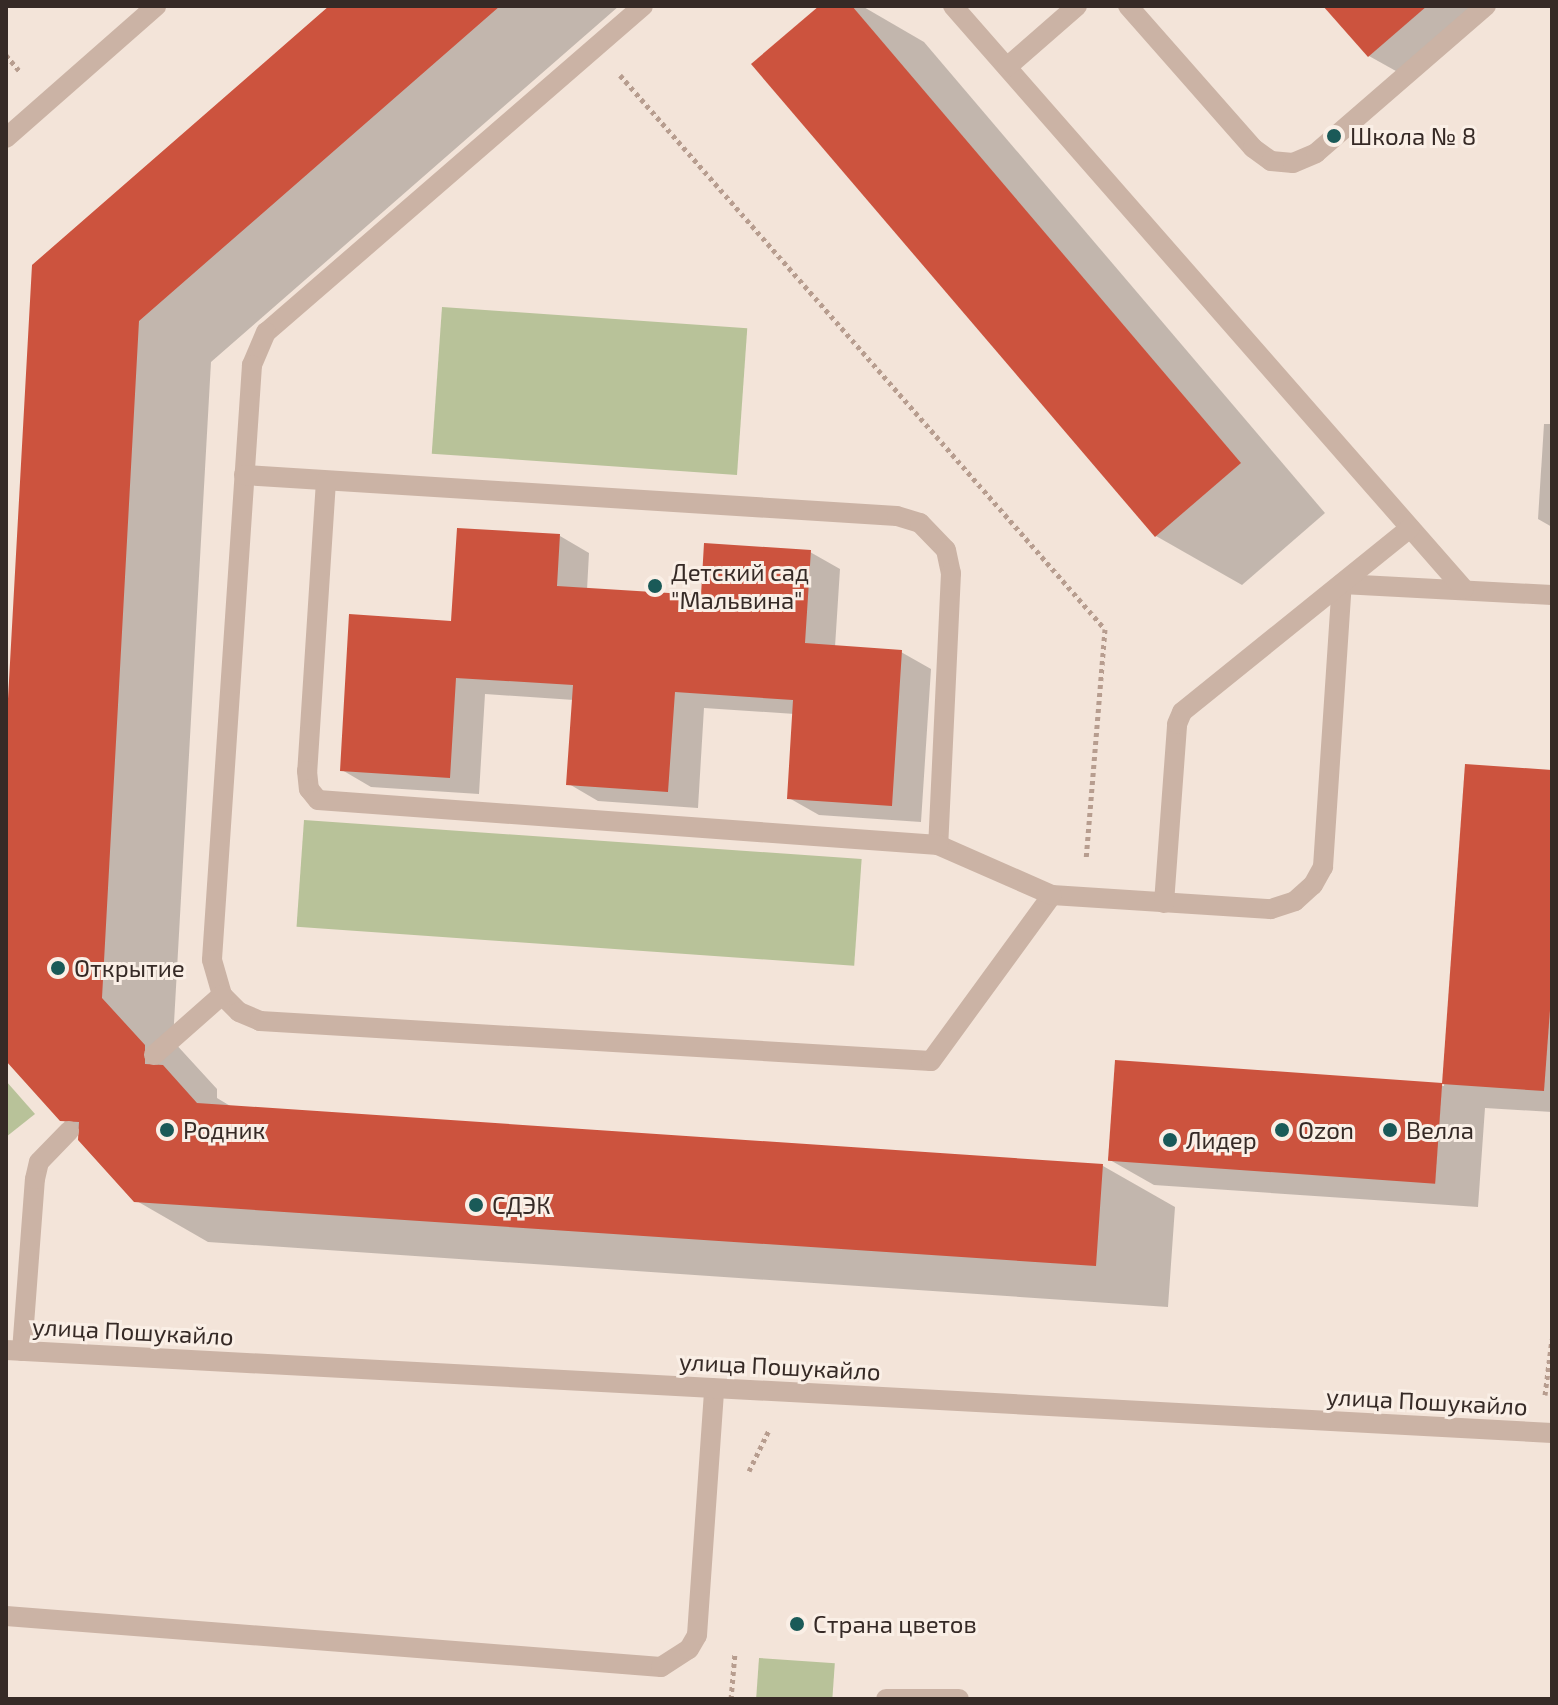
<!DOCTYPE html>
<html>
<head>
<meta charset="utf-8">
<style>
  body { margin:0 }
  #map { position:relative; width:1558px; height:1705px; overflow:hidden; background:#f3e4d9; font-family:"Exo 2",sans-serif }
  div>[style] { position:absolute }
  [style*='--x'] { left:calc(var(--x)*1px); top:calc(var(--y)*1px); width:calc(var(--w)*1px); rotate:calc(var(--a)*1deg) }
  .green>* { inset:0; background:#b8c299; transform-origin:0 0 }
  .shadow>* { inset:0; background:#0003 }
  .building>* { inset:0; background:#cc533e; transform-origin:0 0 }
  .path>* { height:5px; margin-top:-2.5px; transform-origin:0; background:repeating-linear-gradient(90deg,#b79d8f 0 4px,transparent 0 8px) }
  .service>* { height:20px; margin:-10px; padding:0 10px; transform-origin:10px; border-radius:10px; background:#cbb3a5 }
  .minor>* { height:20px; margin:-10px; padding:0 10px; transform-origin:10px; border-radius:10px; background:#cbb3a5 }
  .dots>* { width:22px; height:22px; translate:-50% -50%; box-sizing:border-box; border:4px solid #faefe6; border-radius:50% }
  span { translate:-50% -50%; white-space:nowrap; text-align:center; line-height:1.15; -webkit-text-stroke:6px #faefe6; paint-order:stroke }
  .poi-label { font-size:24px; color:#362a26 }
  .left { translate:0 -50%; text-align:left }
  .street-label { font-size:24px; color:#362a26 }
  .frame { position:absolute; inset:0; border:8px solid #362a26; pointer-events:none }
</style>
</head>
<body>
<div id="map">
  <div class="green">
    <div style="left:442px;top:307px;width:306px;height:147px;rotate:4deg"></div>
    <div style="left:304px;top:820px;width:559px;height:107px;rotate:4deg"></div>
    <div style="clip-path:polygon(6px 1081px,35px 1114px,6px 1137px)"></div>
    <div style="left:759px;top:1658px;width:76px;height:41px;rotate:4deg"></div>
  </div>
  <div class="shadow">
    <div style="clip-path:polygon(332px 6px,619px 6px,211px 362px,173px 1041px,217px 1089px,217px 1098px,232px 1107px,1103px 1166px,1175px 1207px,1168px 1307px,208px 1242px,135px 1200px,80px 1130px,62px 1120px,6px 1058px,6px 773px,34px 266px)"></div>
    <div style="clip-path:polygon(822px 6px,862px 6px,924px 42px,1325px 513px,1242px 585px,1156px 536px)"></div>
    <div style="clip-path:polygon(1326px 6px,1497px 6px,1412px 80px,1369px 56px)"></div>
    <div style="clip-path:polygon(1544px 424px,1552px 424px,1552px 527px,1538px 519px)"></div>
    <div style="clip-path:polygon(560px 536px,589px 553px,587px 590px,703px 597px,810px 552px,840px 569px,835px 647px,901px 652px,931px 669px,921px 822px,819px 815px,789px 798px,795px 714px,704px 708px,698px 808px,598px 801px,569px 784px,574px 700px,485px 694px,479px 794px,371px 787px,342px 770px,453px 623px)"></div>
    <div style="clip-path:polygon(1467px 766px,1552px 772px,1552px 1112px,1485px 1108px,1478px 1207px,1154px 1185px,1110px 1160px,1117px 1062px,1444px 1086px)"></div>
  </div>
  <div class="building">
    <div style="clip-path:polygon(329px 6px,500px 6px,139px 321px,102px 998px,145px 1045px,145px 1064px,163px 1065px,197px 1103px,1103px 1164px,1096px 1266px,134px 1202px,78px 1140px,79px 1122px,60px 1121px,6px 1061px,6px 735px,32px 265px)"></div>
    <div style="clip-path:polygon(819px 6px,852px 6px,1241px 463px,1155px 537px,751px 64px)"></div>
    <div style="clip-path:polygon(1323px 6px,1427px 6px,1368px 57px)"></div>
    <div style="clip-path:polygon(457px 528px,560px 534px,557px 586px,701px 595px,704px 543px,811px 550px,805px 643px,902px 650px,892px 806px,787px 799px,793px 700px,675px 692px,668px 792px,566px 785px,573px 685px,456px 678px,450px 778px,340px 771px,349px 614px,451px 621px)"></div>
    <div style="clip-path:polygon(1465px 764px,1552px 770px,1552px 983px,1544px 1091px,1442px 1084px)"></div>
    <div style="left:1115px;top:1060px;width:328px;height:101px;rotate:4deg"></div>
  </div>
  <div class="path">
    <div style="--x:6;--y:55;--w:23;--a:50"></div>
    <div style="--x:620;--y:75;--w:736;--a:48.8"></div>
    <div style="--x:1105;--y:629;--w:230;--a:94.7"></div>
    <div style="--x:1545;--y:1395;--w:56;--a:-82.9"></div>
    <div style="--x:749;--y:1471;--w:46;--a:-64"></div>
    <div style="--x:731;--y:1699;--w:47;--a:-85.1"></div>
  </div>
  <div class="service">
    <div style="--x:643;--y:6;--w:498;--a:139.1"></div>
    <div style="--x:266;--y:332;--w:36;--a:113"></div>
    <div style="--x:252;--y:365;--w:596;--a:93.85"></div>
    <div style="--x:212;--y:960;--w:36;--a:74"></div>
    <div style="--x:222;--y:995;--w:24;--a:45"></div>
    <div style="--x:239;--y:1012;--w:23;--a:23"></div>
    <div style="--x:260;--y:1021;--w:672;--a:3.41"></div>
    <div style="--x:931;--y:1061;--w:205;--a:-53.9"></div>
    <div style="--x:1052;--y:895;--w:219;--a:3.7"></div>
    <div style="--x:1271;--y:909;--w:25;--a:-18"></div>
    <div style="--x:1295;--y:901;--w:24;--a:-42"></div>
    <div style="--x:1313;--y:885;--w:21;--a:-61"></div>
    <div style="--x:1323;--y:867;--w:284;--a:-86.2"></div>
    <div style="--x:1342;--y:584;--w:210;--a:3"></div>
    <div style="--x:953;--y:6;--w:775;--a:48.77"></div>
    <div style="--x:1128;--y:6;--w:189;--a:48.6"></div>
    <div style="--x:1253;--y:148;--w:22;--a:36"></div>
    <div style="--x:1271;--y:161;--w:22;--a:5"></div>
    <div style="--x:1293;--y:163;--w:25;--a:-23"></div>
    <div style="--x:1316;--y:153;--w:225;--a:-40.9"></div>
    <div style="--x:1007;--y:67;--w:93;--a:-41.1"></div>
    <div style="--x:6;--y:138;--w:200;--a:-41.3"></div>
    <div style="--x:244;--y:475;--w:654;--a:3.59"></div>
    <div style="--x:897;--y:516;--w:24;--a:17"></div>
    <div style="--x:920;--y:523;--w:37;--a:46"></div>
    <div style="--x:946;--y:550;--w:24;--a:78"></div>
    <div style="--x:951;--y:573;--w:272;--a:92.7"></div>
    <div style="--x:938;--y:845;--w:124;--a:23.7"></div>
    <div style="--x:326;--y:481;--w:291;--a:93.7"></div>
    <div style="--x:307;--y:771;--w:18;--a:84"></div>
    <div style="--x:309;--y:789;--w:14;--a:51"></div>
    <div style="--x:318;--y:800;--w:622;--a:4.15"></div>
    <div style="--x:1164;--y:903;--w:179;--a:-85.8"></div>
    <div style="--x:1177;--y:724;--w:13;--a:-67"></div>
    <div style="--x:1182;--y:712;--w:293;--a:-38.9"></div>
    <div style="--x:154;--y:1055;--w:91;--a:-41.4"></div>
    <div style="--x:22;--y:1351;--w:172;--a:-85.7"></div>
    <div style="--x:35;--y:1179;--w:17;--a:-77"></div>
    <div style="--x:39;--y:1162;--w:43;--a:-45.9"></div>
    <div style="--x:6;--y:1616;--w:657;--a:4.45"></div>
    <div style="--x:661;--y:1667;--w:33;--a:-33"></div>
    <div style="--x:689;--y:1649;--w:16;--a:-60"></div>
    <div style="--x:697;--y:1635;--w:247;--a:-86"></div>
    <div style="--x:886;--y:1699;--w:73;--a:0"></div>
  </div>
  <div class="minor">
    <div style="--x:6;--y:1350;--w:1548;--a:3.07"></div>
  </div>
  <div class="dots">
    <div style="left:1334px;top:136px;background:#1a5a58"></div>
    <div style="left:655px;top:586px;background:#1a5a58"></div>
    <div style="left:58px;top:968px;background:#1a5a58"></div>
    <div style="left:167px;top:1130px;background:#1a5a58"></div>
    <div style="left:1282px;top:1130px;background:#1a5a58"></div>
    <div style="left:1390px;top:1130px;background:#1a5a58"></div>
    <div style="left:1170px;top:1140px;background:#1a5a58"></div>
    <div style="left:476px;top:1205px;background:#1a5a58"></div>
    <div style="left:797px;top:1624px;background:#1a5a58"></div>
  </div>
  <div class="poi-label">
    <span class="left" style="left:1350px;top:136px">Школа № 8</span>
    <span class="left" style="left:671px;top:586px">Детский сад<br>"Мальвина"</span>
    <span class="left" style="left:74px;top:968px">Открытие</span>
    <span class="left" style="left:183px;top:1130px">Родник</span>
    <span class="left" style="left:1298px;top:1130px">Ozon</span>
    <span class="left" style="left:1406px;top:1130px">Велла</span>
    <span class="left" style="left:1186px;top:1140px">Лидер</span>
    <span class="left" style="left:492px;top:1205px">СДЭК</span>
    <span class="left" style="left:813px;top:1624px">Страна цветов</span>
  </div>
  <div class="street-label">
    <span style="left:133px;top:1331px;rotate:3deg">улица Пошукайло</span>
    <span style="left:780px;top:1366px;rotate:3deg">улица Пошукайло</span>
    <span style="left:1427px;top:1401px;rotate:3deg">улица Пошукайло</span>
  </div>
  <div class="frame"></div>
</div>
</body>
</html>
